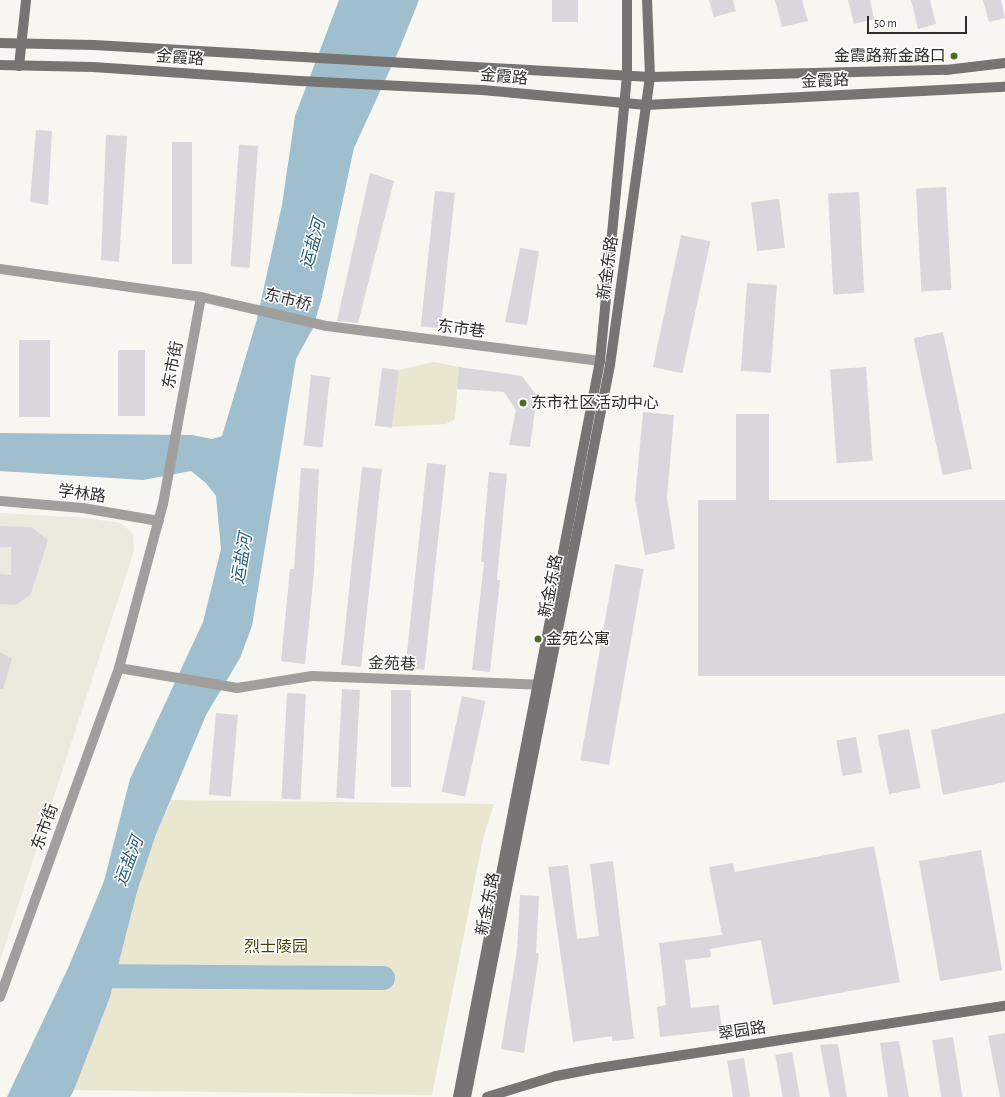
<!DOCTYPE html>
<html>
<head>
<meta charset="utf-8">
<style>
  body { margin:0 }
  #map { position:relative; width:1005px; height:1097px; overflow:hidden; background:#f7f6f1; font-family:"Alegreya Sans","Noto Sans SC",sans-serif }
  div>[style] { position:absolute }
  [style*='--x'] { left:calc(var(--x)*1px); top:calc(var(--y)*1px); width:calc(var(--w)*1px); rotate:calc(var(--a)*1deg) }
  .built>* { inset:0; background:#eceade }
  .green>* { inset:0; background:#eae6d0 }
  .water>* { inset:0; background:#9fbfce }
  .river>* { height:24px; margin:-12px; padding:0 12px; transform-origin:12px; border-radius:12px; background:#9fbfce }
  .building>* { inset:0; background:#d9d7dc; transform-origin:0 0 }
  .street>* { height:10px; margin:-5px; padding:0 5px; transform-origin:5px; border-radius:5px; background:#a09f9d }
  .secondary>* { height:10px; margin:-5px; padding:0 5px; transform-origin:5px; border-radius:5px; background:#777573 }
  .dots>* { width:11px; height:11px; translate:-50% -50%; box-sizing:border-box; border:2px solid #fff; border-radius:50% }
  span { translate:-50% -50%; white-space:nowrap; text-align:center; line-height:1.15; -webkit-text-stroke:3px #fff; paint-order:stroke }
  .poi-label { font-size:16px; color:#2f2e2c }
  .right { translate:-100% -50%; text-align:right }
  .left { translate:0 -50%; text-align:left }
  .street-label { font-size:16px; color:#2f2e2c }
  .park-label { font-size:16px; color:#493f08 }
  .water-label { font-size:17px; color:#245d75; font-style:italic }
  .scale { position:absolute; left:867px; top:16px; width:100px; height:18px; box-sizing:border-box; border:2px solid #2f2e2c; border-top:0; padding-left:5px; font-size:12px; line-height:14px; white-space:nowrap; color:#2f2e2c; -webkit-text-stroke:3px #fff; paint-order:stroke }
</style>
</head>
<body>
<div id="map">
  <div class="built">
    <div style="clip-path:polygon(0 513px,85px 518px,121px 523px,133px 534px,134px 551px,0 961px)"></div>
  </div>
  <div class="green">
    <div style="clip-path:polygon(434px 362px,459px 367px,455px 419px,446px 424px,389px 427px,399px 370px)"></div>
    <div style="clip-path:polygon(171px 800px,494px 804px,483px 839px,432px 1095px,74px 1090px,110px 997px,137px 892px,155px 837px)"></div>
  </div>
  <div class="water">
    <div style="clip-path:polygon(339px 0,419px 0,399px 50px,354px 148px,322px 297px,313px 328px,296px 359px,252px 626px,240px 658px,206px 715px,155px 837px,137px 892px,110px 997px,74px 1090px,70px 1097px,7px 1097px,69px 966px,104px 881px,130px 779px,203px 622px,221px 549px,216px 496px,206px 483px,191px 471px,143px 480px,0 471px,0 433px,192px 435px,212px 439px,222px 436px,257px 319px,282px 205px,295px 116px)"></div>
  </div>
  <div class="river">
    <div style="--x:85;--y:976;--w:298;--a:0.4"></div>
  </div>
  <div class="building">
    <div style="left:552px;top:0;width:26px;height:22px"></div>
    <div style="clip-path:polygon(709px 0,733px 0,736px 11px,714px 17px)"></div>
    <div style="clip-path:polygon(775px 0,802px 0,808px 21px,782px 27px)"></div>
    <div style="clip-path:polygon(848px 0,870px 0,874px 19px,854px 24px)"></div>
    <div style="clip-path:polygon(911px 0,930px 0,936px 24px,918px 29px)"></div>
    <div style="clip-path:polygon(983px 0,1001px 0,1005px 18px,989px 22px)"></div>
    <div style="clip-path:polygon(36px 130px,52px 131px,48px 205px,30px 202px)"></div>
    <div style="clip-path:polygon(106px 135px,127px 136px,119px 262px,101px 260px)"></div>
    <div style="left:172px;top:142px;width:20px;height:122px"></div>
    <div style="left:258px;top:146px;width:122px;height:19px;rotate:94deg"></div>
    <div style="clip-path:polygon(370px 173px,394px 181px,358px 323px,337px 321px)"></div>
    <div style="left:946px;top:187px;width:103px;height:30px;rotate:87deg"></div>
    <div style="left:435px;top:191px;width:20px;height:136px;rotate:6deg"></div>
    <div style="left:859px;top:192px;width:101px;height:31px;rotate:87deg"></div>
    <div style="left:779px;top:199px;width:49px;height:28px;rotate:83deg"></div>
    <div style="left:681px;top:235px;width:30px;height:135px;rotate:12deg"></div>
    <div style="clip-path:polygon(520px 248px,539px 251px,527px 325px,505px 322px)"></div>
    <div style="left:747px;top:283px;width:30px;height:88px;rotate:4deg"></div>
    <div style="left:943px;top:332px;width:140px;height:30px;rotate:78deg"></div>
    <div style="left:19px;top:340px;width:31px;height:77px"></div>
    <div style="left:118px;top:350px;width:27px;height:66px"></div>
    <div style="clip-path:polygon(459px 367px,522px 376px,537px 396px,530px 447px,509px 445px,516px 410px,504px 392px,457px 389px)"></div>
    <div style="left:866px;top:367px;width:94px;height:36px;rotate:86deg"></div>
    <div style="left:382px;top:368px;width:17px;height:58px;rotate:7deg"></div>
    <div style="left:311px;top:375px;width:19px;height:71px;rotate:6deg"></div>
    <div style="clip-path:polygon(643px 412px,674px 415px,667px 498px,675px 549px,645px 555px,635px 499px)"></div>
    <div style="left:736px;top:414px;width:33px;height:97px"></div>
    <div style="left:427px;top:463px;width:19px;height:206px;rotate:6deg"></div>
    <div style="left:362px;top:467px;width:20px;height:199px;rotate:6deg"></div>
    <div style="clip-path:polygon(301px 468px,319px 469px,314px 572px,305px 664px,281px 661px,290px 569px,294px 569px)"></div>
    <div style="clip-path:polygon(489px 472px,507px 474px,497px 580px,500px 580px,490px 672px,472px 670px,484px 562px,481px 562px)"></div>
    <div style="left:1005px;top:500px;width:176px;height:307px;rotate:90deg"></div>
    <div style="clip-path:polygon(0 526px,31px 527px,48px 540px,31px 594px,16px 605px,0 604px,0 574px,11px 575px,11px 547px,0 547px)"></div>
    <div style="left:615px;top:564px;width:29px;height:199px;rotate:10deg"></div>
    <div style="clip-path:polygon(0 652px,12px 659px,3px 689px,0 689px)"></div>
    <div style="left:342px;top:689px;width:18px;height:109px;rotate:3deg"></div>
    <div style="left:391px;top:690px;width:20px;height:97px"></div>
    <div style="left:287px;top:693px;width:19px;height:106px;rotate:3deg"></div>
    <div style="left:462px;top:696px;width:24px;height:98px;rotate:12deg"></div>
    <div style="left:216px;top:713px;width:22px;height:82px;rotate:5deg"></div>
    <div style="clip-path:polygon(1005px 713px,1005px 782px,943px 795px,931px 730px)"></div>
    <div style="left:909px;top:729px;width:60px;height:32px;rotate:79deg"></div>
    <div style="left:856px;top:737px;width:36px;height:20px;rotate:80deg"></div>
    <div style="clip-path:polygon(874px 846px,900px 982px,773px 1005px,761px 940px,710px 949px,711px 957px,685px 960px,691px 1008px,719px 1005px,722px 1030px,660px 1037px,657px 1007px,666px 1005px,659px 943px,722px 935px,709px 867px,733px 863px,735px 872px)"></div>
    <div style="left:981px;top:850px;width:122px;height:63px;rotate:80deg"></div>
    <div style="clip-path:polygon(613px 861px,634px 1039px,612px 1041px,612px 1036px,573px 1042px,548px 867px,568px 865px,577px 939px,599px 936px,590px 864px)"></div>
    <div style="clip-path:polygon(520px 895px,539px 896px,536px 953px,539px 954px,524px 1053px,501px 1049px,517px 950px)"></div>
    <div style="clip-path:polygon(1005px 1033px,1005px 1097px,1000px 1097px,988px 1036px)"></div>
    <div style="left:953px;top:1037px;width:61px;height:21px;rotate:81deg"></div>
    <div style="clip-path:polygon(899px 1041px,909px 1097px,888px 1097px,880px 1043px)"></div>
    <div style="clip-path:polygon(838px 1044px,847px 1097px,830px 1097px,820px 1045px)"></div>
    <div style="left:792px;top:1052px;width:46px;height:17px;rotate:80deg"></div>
    <div style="left:744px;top:1058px;width:39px;height:17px;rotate:81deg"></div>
  </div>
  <div class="street">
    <div style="--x:0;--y:269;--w:203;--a:7.9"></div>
    <div style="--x:201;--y:297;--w:129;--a:13"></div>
    <div style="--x:327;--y:326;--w:275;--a:7.3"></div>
    <div style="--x:0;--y:501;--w:83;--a:4.8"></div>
    <div style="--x:83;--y:508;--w:77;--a:9.7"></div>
    <div style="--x:119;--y:668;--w:120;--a:9.6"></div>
    <div style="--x:237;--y:688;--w:76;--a:-9.1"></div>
    <div style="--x:312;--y:676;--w:233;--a:2.2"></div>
    <div style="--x:0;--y:997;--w:350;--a:-70.1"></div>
    <div style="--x:119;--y:668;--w:170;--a:-75"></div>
    <div style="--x:163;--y:504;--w:210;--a:-79.6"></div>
  </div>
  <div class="secondary">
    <div style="--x:0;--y:43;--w:94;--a:1.2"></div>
    <div style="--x:94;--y:45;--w:557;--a:3.29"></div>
    <div style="--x:650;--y:77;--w:296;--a:-1.4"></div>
    <div style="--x:946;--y:70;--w:59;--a:-6.8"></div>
    <div style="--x:0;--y:65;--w:93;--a:1.2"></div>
    <div style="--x:93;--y:67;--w:207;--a:3.9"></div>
    <div style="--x:300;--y:81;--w:182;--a:2.8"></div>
    <div style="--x:482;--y:90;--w:165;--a:5.2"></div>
    <div style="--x:646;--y:105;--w:359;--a:-2.9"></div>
    <div style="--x:19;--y:66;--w:66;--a:-83.9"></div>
    <div style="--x:458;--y:1097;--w:750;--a:-79.08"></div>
    <div style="--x:600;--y:361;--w:286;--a:-84.6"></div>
    <div style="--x:627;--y:76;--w:76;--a:-90"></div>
    <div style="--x:466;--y:1097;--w:746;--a:-78.87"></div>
    <div style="--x:610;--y:365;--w:291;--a:-82.1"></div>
    <div style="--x:650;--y:77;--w:77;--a:-92.2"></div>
    <div style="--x:487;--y:1097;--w:72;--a:-16.9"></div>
    <div style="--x:556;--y:1076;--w:43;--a:-10.8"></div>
    <div style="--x:598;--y:1068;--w:412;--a:-8.7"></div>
  </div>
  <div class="dots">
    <div style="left:954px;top:56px;background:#4e6d23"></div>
    <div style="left:523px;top:403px;background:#4e6d23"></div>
    <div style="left:538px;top:639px;background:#4e6d23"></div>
  </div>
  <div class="poi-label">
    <span class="right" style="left:946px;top:56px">金霞路新金路口</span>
    <span class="left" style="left:531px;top:403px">东市社区活动中心</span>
    <span class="left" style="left:546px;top:639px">金苑公寓</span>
  </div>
  <div class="street-label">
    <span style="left:180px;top:58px;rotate:4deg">金霞路</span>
    <span style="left:504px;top:77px;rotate:5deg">金霞路</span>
    <span style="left:825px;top:81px;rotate:-3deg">金霞路</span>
    <span style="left:608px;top:268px;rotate:-82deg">新金东路</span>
    <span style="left:288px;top:300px;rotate:14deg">东市桥</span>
    <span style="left:461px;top:329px;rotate:8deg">东市巷</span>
    <span style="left:173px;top:365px;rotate:-79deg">东市街</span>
    <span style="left:82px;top:494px;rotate:7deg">学林路</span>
    <span style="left:551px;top:586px;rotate:-79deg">新金东路</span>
    <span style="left:392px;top:664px;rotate:2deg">金苑巷</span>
    <span style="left:45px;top:827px;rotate:-70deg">东市街</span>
    <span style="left:488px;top:904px;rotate:-79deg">新金东路</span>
    <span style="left:742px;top:1031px;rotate:-9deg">翠园路</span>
  </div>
  <div class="park-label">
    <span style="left:276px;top:947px">烈士陵园</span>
  </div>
  <div class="water-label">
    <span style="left:313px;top:244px;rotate:-74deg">运盐河</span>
    <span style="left:242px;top:559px;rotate:-80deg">运盐河</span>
    <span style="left:129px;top:861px;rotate:-69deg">运盐河</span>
  </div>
  <div class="scale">50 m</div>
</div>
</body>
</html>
